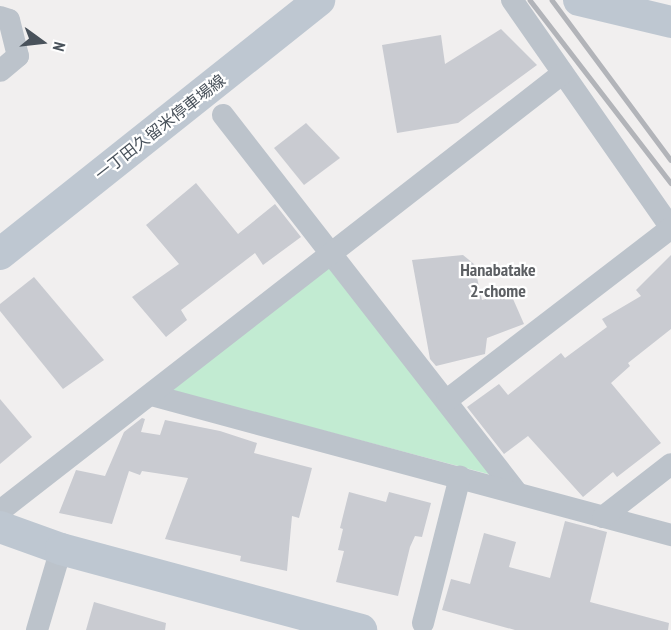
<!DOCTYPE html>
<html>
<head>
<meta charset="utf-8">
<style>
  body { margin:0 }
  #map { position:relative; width:671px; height:630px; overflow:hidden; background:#f1efef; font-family:"PT Sans Narrow","Noto Sans JP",sans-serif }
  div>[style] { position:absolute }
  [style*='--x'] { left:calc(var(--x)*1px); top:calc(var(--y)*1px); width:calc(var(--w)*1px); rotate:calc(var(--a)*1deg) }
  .green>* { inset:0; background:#c2ebd2 }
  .building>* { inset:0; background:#c9cbd1 }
  .street>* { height:22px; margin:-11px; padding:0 11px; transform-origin:11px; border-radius:11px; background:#bcc3cb }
  .secondary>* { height:32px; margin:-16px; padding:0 16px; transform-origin:16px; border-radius:16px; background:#bec7d1 }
  .rail>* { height:4.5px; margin:-2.25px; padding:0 2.25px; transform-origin:2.25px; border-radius:2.25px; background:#b2b4b9 }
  span { translate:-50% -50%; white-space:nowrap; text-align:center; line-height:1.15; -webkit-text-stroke:4.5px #fff; paint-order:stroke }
  .street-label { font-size:16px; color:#49525b }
  .neighbourhood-label { font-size:18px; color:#5c5f63; font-weight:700 }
  .north { position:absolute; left:12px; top:12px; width:60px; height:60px; -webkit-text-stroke:4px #fff; paint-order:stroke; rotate:105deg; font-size:16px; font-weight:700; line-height:24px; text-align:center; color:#49525b }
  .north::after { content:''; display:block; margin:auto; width:21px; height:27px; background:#49525b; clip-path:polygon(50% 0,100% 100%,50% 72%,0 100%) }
</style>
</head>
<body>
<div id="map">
  <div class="green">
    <div style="clip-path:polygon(331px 263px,492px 475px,170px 390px)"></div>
  </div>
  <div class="building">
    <div style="clip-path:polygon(501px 29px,537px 65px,458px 123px,397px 133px,382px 45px,441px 35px,445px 64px)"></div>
    <div style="clip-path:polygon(306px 123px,340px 158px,304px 185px,274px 148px)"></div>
    <div style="clip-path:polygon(196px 183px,238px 234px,275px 204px,301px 237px,263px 265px,255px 253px,181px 310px,187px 320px,166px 337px,132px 297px,179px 264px,146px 225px)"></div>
    <div style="clip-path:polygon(463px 255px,474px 264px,482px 300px,510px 292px,524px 324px,487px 338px,485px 354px,436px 366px,430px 359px,412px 260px)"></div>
    <div style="clip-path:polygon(671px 255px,671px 329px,628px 363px,630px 366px,611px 383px,661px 443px,617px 477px,613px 472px,583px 497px,528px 436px,504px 454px,467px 407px,499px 384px,508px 395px,561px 353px,565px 358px,607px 327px,602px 319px,641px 296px,636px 290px)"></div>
    <div style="clip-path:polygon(34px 277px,104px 360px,63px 389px,0 311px,0 304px)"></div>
    <div style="clip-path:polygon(0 399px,32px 437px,0 464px)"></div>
    <div style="clip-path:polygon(142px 418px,145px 419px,141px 432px,160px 435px,165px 420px,220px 431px,257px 443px,254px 453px,312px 468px,299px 518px,292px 516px,287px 571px,240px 561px,241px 556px,165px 539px,188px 478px,142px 471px,140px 475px,129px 471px,112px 524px,59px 513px,76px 470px,105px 476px,124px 432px)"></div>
    <div style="clip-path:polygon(349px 492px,386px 502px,389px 492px,431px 503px,422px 537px,415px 536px,410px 547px,398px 596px,336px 582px,344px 551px,338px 550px,343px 529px,340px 528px)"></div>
    <div style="clip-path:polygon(565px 521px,607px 532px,590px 602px,669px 623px,668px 630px,515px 630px,442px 610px,451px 579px,470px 584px,484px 533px,516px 542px,509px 567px,550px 578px)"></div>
    <div style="clip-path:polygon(94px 602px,166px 623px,165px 630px,86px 630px)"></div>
  </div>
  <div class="street">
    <div style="--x:512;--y:0;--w:278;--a:55.1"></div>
    <div style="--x:0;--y:17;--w:9;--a:18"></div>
    <div style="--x:9;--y:20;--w:37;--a:76"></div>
    <div style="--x:18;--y:56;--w:23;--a:140"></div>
    <div style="--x:223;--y:115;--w:477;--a:52.1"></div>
    <div style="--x:151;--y:395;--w:539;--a:15.07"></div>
    <div style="--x:447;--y:400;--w:282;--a:-37.5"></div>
    <div style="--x:0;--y:511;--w:713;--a:-37.88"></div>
    <div style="--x:603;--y:517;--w:86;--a:-37.9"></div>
    <div style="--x:423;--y:623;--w:151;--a:-75.8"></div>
    <div style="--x:37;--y:630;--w:84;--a:-73.5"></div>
  </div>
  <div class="secondary">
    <div style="--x:579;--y:0;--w:95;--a:13.4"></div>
    <div style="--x:0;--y:254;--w:408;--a:-38.5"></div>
    <div style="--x:0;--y:527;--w:65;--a:19.8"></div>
    <div style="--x:61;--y:549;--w:311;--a:15.1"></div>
  </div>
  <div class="rail">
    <div style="--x:530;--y:0;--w:231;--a:52.4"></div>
    <div style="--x:552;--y:0;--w:199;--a:53.4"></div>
  </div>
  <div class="street-label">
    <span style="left:160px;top:127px;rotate:-38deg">一丁田久留米停車場線</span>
  </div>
  <div class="neighbourhood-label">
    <span style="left:498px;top:281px">Hanabatake<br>2-chome</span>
  </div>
  <div class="north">N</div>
</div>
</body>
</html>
